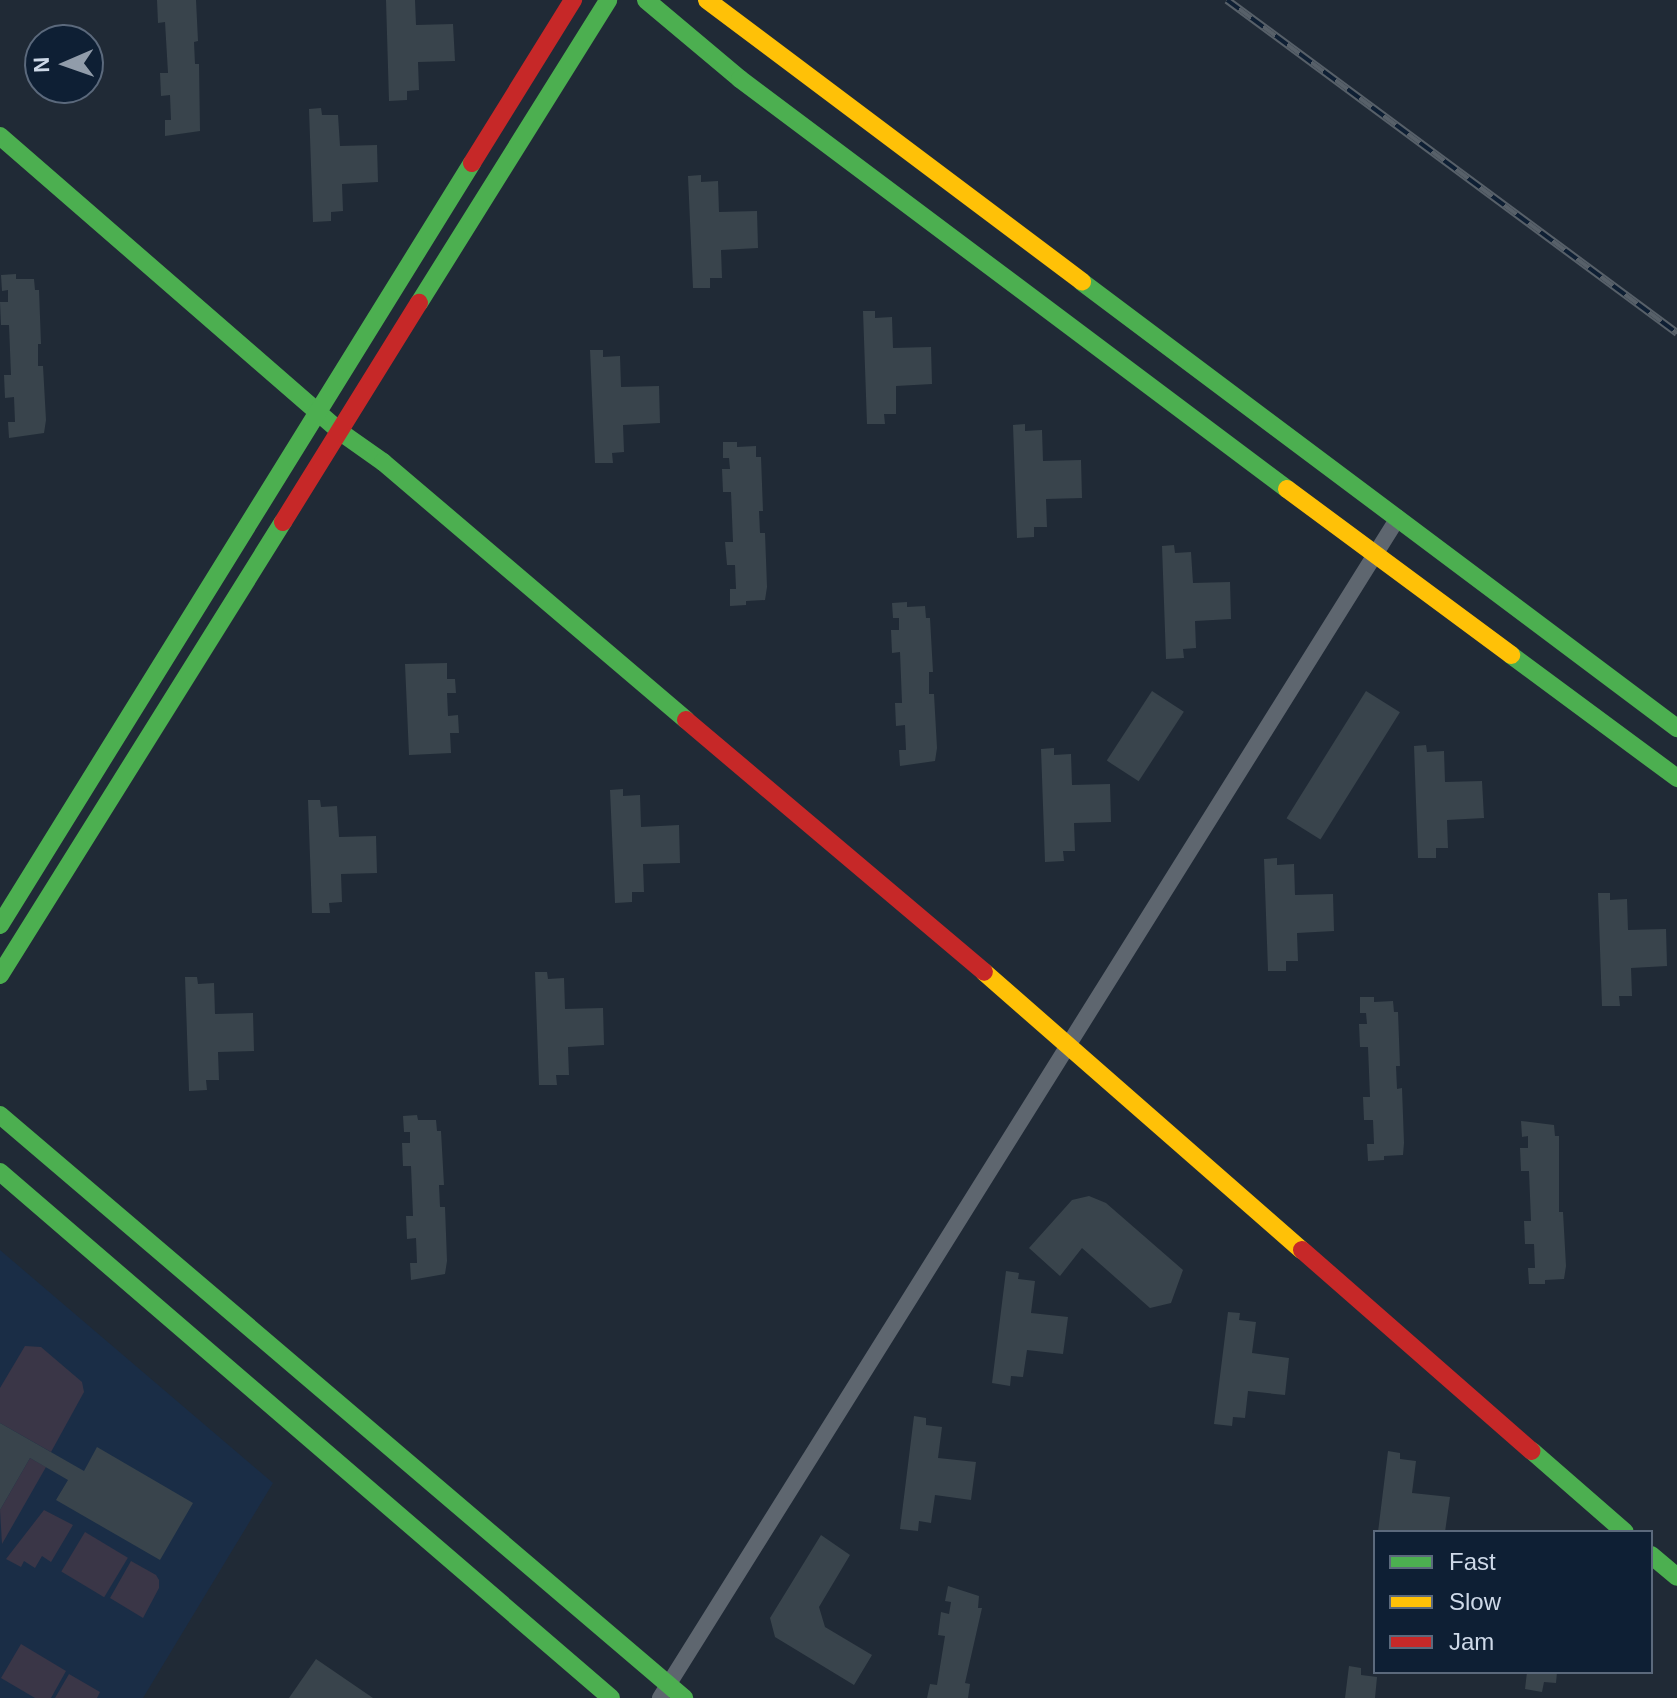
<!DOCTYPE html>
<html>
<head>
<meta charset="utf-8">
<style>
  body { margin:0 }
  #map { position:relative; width:1677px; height:1698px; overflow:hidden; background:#202a36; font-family:Helvetica,sans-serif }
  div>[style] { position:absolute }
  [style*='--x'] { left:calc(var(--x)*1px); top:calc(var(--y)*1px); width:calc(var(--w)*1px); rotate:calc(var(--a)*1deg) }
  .built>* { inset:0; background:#1a2d46 }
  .green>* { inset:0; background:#3a3647; transform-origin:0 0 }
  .building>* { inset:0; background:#39444c; transform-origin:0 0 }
  .street>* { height:16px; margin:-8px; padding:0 8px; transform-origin:8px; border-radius:8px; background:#5e666f }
  .fast>* { height:18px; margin:-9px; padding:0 9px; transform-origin:9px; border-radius:9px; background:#4caf50 }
  .slow>* { height:18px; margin:-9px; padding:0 9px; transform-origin:9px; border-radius:9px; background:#ffc107 }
  .jam>* { height:18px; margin:-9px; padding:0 9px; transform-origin:9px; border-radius:9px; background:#c62828 }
  .rail>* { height:8px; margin-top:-4px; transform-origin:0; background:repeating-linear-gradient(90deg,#0e1f34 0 15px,#576069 0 30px); box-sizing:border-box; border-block:2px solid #576069 }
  span { translate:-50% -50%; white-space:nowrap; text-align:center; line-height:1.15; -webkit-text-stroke:6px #0e1f34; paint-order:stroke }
  .legend { position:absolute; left:1373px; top:1530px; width:280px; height:144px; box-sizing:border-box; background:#0e1f34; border:2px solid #5b697c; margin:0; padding:10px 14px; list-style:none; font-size:24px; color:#ced9e8 }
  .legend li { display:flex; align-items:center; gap:16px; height:40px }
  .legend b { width:40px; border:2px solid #5b697c }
  .north { position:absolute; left:24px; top:24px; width:80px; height:80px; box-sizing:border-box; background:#0e1f34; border:2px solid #5b697c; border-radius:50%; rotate:268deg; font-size:22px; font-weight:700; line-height:32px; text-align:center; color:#ced9e8 }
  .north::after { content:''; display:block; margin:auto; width:28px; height:36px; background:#919caa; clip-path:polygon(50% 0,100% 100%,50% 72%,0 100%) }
</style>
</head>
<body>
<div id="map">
  <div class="built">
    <div style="clip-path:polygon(0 1250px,273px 1483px,143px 1698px,0 1698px)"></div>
  </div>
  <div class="green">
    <div style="clip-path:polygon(25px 1346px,41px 1347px,82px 1382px,84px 1392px,51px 1452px,0 1423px,0 1388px)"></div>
    <div style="clip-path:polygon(30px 1458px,46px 1467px,2px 1544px,0 1510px)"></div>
    <div style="clip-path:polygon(44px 1510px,73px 1525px,51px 1562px,42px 1556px,35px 1568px,24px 1561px,21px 1567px,6px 1559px)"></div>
    <div style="left:85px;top:1532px;width:50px;height:46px;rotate:31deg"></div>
    <div style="clip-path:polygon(131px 1561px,156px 1575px,159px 1580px,159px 1588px,143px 1618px,110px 1598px)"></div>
    <div style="clip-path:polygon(21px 1644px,66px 1671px,51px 1698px,35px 1698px,1px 1678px)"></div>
    <div style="clip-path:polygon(69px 1674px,100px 1692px,97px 1698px,55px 1698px)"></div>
  </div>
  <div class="building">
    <div style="clip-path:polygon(157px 0,196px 0,198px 41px,194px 42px,195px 64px,199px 64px,200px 131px,165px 136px,165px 120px,171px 120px,170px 95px,161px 96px,160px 73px,168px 73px,165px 22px,158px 23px)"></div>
    <div style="clip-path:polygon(386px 0,415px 0,416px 25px,453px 24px,455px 61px,418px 62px,419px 90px,407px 91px,407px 100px,389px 101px)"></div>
    <div style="clip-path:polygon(321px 108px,322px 115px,338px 115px,340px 146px,377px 145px,378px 182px,342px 184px,343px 211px,331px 212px,331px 221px,313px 222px,309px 109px)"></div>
    <div style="clip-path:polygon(701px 175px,701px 182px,718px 181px,719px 212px,757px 211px,758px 248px,721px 250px,722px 278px,710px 278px,710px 288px,693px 288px,688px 176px)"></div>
    <div style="clip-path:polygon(16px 274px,16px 279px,34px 279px,35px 290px,39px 290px,41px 344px,38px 344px,38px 366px,43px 366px,46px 420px,44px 433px,9px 438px,8px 422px,15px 422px,14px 397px,5px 398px,4px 375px,11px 375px,9px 325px,1px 325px,0 302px,8px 302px,8px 290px,2px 291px,1px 275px)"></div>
    <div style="clip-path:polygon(863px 311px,875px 311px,875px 318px,892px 317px,893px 348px,931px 347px,932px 384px,896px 386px,896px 414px,884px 414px,885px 424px,867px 424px)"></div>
    <div style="clip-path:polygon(590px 350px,603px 350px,603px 357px,620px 356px,621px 387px,659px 386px,660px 423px,623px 425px,624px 452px,612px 453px,613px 463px,595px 463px)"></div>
    <div style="clip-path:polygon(1025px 424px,1025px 431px,1042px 430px,1043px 461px,1081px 460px,1082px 498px,1046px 499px,1047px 527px,1034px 527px,1034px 537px,1017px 538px,1013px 425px)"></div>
    <div style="clip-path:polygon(723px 442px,737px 442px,737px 447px,756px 446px,756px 457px,761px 457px,763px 511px,759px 511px,760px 533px,765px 533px,767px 587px,765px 600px,746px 601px,746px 605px,730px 606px,730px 589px,736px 589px,735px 565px,727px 565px,725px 542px,733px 542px,731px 492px,723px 492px,722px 469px,730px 469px,729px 458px,723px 458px)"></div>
    <div style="clip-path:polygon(1174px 545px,1175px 553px,1191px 552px,1193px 583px,1230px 582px,1231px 619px,1195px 621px,1196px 648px,1183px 649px,1184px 658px,1166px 659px,1162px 546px)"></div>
    <div style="clip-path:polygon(907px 602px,907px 607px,925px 606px,926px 618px,930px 618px,933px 672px,929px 672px,929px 694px,934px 694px,937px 748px,935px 761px,900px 766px,899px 750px,906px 750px,905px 725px,896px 726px,895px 703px,902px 703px,900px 652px,892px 653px,891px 630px,899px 630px,899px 618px,893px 618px,892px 603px)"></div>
    <div style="clip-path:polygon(447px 663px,447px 679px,455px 679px,456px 693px,447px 693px,448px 716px,458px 715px,459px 733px,450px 733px,451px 753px,409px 755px,405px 664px)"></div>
    <div style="left:1152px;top:691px;width:38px;height:83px;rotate:33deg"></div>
    <div style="left:1366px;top:691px;width:40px;height:150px;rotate:32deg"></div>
    <div style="clip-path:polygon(1426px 745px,1427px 752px,1444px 751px,1445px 782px,1482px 781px,1484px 818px,1447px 820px,1448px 848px,1436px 848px,1436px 858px,1418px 858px,1414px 746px)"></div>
    <div style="clip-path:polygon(1054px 748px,1054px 755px,1071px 754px,1072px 785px,1110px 784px,1111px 822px,1074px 823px,1075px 851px,1063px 851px,1064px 861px,1045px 862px,1041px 749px)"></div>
    <div style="clip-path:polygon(623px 789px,623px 796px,640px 795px,641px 827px,679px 825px,680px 863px,643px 864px,644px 892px,632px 892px,632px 902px,615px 903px,610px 790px)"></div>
    <div style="clip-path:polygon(308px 800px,320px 800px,321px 807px,337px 806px,339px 837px,376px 836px,377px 873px,341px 874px,342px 902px,329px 903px,330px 913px,312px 913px)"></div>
    <div style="clip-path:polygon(1277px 858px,1277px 865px,1294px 864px,1295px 895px,1333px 894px,1334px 931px,1297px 933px,1298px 961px,1286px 961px,1286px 971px,1268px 971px,1264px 859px)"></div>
    <div style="clip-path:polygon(1598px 893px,1610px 893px,1610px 900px,1627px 899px,1628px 930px,1666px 929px,1667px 966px,1631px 968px,1632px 996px,1619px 996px,1620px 1006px,1602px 1006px)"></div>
    <div style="clip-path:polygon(535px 972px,547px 972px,548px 979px,564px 978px,565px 1009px,603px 1008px,604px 1045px,568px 1047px,569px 1075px,556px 1075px,557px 1085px,539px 1085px)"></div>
    <div style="clip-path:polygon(185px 977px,197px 977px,198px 984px,214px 983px,215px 1014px,253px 1013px,254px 1051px,218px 1052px,219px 1080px,206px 1080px,207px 1090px,189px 1091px)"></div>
    <div style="clip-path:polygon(1360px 997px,1374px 997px,1374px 1002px,1393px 1001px,1394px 1012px,1398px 1012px,1400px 1066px,1396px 1066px,1397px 1089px,1402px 1088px,1404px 1143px,1403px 1155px,1384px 1156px,1384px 1160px,1368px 1161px,1367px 1144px,1374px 1144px,1373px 1120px,1364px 1120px,1363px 1097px,1370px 1097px,1368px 1047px,1360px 1047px,1359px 1024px,1367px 1024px,1366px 1013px,1360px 1013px)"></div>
    <div style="clip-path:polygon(417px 1115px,418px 1120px,436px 1120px,437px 1131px,441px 1131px,444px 1185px,439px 1185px,440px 1207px,445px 1207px,447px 1261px,445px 1274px,411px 1280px,410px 1263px,417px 1263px,416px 1238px,407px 1239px,406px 1216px,413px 1216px,411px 1166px,403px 1166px,402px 1143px,410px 1143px,410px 1132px,404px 1132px,403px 1116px)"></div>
    <div style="clip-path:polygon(1521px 1121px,1554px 1125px,1555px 1136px,1559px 1136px,1559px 1212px,1563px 1212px,1566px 1266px,1564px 1279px,1545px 1280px,1545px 1284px,1529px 1284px,1528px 1268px,1535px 1268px,1534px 1244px,1525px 1244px,1524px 1221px,1531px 1221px,1529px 1171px,1521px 1171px,1520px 1148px,1528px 1148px,1528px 1136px,1522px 1137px)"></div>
    <div style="clip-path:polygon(1089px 1196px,1106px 1203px,1183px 1270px,1171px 1303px,1150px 1308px,1082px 1248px,1060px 1276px,1029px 1248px,1072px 1200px)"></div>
    <div style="clip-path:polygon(1006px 1271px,1019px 1273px,1018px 1279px,1035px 1281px,1031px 1313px,1068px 1317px,1063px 1354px,1027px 1350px,1023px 1377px,1011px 1376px,1010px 1386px,992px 1383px)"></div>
    <div style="clip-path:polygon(1228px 1312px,1240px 1313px,1239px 1320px,1256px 1322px,1252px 1353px,1289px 1358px,1285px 1395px,1248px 1391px,1245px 1418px,1233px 1417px,1232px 1426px,1214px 1424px)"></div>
    <div style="clip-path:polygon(914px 1416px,926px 1418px,926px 1425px,942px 1427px,938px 1458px,976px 1462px,971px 1500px,935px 1495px,931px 1523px,919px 1521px,918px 1531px,900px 1529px)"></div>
    <div style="clip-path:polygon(0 1423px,84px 1471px,97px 1447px,193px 1503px,160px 1560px,56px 1500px,68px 1480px,30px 1458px,0 1510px)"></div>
    <div style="clip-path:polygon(1388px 1451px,1400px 1453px,1400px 1459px,1416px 1461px,1412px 1493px,1450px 1497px,1445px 1532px,1378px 1532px)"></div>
    <div style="clip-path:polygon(821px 1535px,850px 1555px,819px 1607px,825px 1627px,872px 1655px,854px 1685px,775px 1637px,770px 1618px)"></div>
    <div style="clip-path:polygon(948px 1586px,979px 1596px,978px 1608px,982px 1608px,965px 1683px,970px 1684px,968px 1698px,927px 1698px,930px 1684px,937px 1685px,945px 1636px,938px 1635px,941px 1612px,949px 1614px,951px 1602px,945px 1601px)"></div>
    <div style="clip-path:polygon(316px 1659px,373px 1698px,289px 1698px)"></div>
    <div style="clip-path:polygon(1349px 1666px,1361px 1668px,1361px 1675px,1377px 1677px,1375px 1698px,1345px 1698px)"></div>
    <div style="clip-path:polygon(1527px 1672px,1557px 1672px,1556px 1683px,1544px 1682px,1542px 1692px,1525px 1689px)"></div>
  </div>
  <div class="street">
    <div style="--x:660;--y:1698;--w:1392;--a:-57.98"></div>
  </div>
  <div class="fast">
    <div style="--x:646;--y:0;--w:123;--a:40"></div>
    <div style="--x:740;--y:79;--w:684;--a:36.85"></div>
    <div style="--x:0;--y:136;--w:449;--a:41"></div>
    <div style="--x:339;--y:431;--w:54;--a:35.2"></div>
    <div style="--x:383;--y:462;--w:398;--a:40.4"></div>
    <div style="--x:1082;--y:282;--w:744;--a:36.85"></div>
    <div style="--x:419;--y:303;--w:357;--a:-58"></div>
    <div style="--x:1511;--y:655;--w:207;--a:36.5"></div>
    <div style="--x:0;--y:925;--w:896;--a:-58.22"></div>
    <div style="--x:0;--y:975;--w:534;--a:-58.01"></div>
    <div style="--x:0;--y:1115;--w:899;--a:40.44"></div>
    <div style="--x:0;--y:1172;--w:806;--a:40.72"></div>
    <div style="--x:1532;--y:1451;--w:123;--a:41.1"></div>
    <div style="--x:1651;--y:1555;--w:34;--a:40"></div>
  </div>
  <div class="slow">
    <div style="--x:707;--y:0;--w:469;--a:36.9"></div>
    <div style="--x:1287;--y:489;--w:279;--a:36.5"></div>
    <div style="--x:984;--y:972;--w:422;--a:41.2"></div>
  </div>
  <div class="jam">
    <div style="--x:472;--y:163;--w:192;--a:-58.2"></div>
    <div style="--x:283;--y:522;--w:258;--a:-58.2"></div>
    <div style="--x:686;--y:720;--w:390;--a:40.2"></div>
    <div style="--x:1302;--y:1250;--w:305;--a:41.2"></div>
  </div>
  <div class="rail">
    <div style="--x:1227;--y:0;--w:560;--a:36.5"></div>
  </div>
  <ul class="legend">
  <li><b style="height:10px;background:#4caf50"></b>Fast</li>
  <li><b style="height:10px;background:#ffc107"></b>Slow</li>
  <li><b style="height:10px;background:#c62828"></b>Jam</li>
  </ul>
  <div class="north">N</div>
</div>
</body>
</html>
